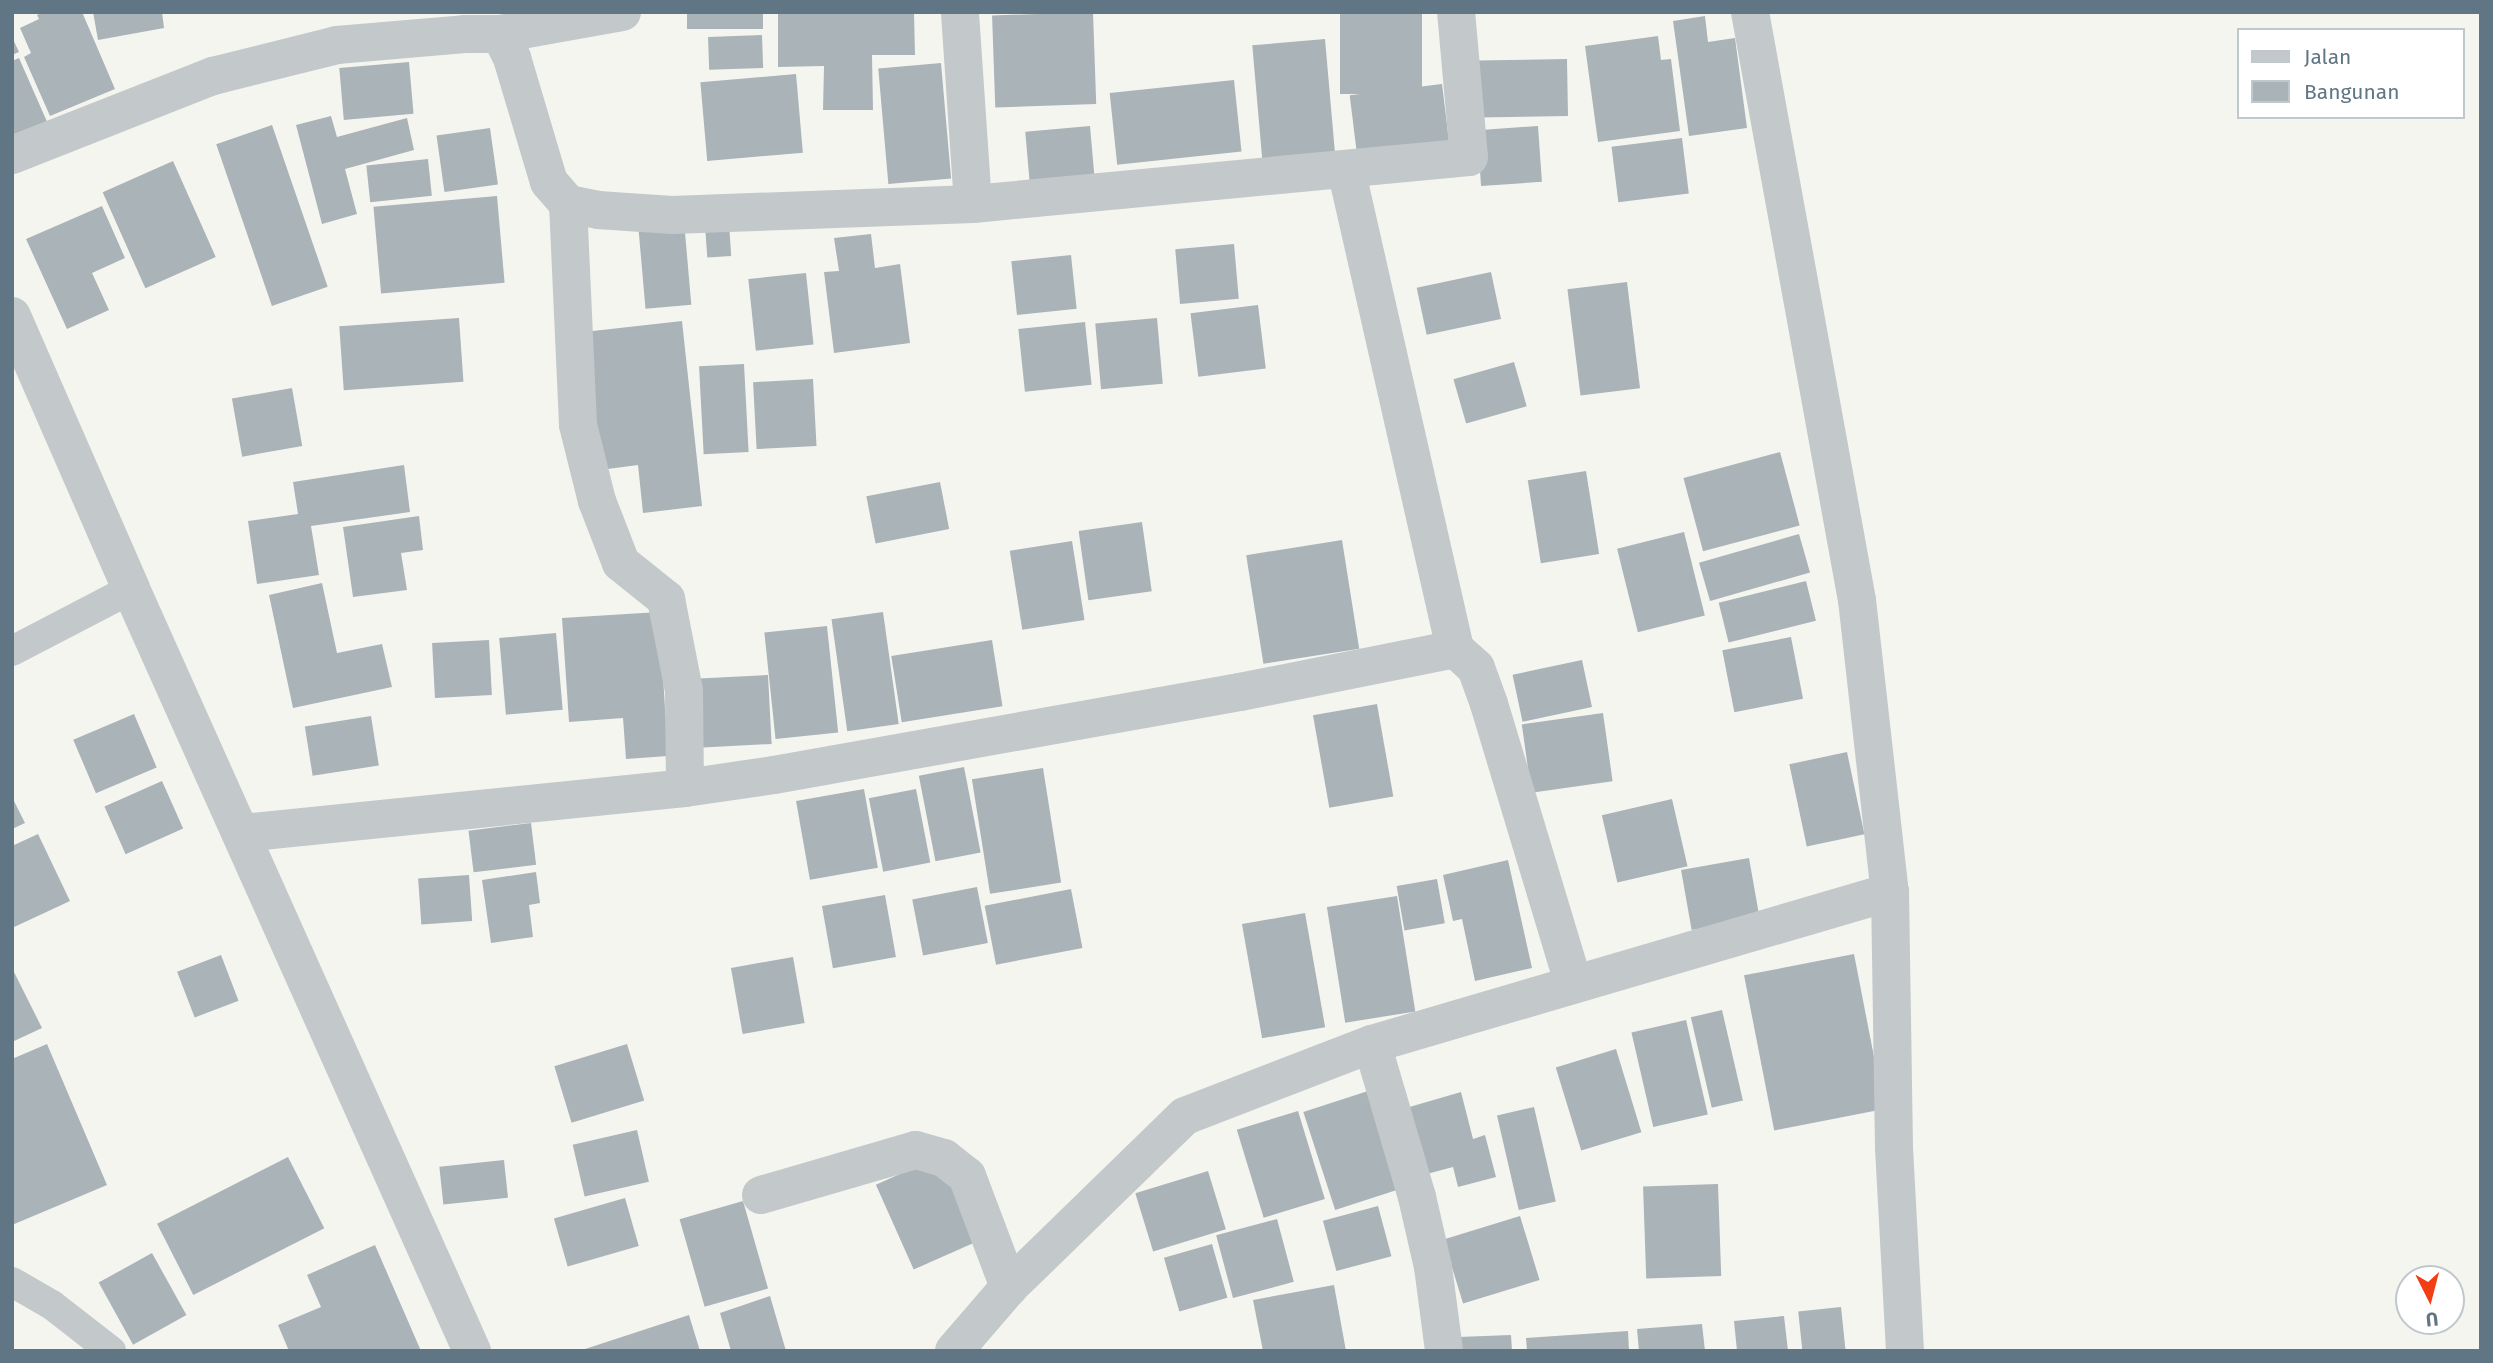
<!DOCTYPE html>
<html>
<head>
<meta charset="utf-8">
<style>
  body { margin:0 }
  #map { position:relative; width:2493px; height:1363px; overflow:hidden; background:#f5f5f0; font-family:"Fira Sans",sans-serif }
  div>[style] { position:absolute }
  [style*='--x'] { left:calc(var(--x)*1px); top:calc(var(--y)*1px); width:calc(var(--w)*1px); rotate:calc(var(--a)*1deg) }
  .building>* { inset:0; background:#aab3b8; transform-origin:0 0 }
  .service>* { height:30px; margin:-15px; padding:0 15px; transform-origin:15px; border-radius:15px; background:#c3c8ca }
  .minor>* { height:38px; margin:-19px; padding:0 19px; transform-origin:19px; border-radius:19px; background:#c3c8ca }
  .tertiary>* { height:38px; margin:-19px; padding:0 19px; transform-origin:19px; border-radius:19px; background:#c3c8ca }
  span { translate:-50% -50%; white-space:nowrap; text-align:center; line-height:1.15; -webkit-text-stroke:7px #fff; paint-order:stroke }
  .frame { position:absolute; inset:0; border:14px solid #617684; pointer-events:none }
  .legend { position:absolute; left:2237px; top:28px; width:228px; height:91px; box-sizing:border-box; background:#fff; border:2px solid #c0c8ce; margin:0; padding:9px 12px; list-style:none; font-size:21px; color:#617684 }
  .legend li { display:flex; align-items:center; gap:14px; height:35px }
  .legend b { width:35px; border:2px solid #c0c8ce }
  .north { position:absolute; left:2395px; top:1265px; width:70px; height:70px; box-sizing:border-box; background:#fff; border:2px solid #c0c8ce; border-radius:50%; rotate:174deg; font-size:19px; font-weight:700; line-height:28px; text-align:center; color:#617684 }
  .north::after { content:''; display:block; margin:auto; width:24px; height:32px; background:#f23e13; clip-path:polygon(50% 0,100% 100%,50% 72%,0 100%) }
</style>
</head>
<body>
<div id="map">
  <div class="building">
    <div style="clip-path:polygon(43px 12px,82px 12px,115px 89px,50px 116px,24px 57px,31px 53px,20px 28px,39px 19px,37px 15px)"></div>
    <div style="clip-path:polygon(93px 12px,162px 12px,164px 28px,98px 40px)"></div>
    <div style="left:687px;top:12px;width:76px;height:17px"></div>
    <div style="clip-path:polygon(778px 12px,914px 12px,915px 55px,872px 55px,873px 110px,823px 110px,824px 66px,778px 67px)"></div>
    <div style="left:1093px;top:12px;width:92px;height:101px;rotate:88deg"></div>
    <div style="left:1340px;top:12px;width:82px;height:82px"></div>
    <div style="clip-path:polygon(1705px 16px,1708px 42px,1735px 38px,1747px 128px,1689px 136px,1673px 21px)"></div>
    <div style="left:762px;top:35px;width:33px;height:54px;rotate:88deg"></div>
    <div style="clip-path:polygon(1658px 36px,1661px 60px,1671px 59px,1680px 131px,1598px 142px,1585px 46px)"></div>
    <div style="clip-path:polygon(12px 37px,19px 52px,12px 55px)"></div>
    <div style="left:1325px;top:39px;width:117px;height:73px;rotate:85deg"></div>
    <div style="clip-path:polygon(19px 58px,52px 133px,12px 150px,12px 61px)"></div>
    <div style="left:1567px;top:59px;width:57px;height:89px;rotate:89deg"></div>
    <div style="left:409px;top:62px;width:52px;height:70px;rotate:85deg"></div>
    <div style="left:941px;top:63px;width:116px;height:63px;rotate:85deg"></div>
    <div style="left:796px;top:74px;width:79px;height:96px;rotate:85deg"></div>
    <div style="left:1234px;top:80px;width:72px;height:125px;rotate:84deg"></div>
    <div style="left:1442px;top:84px;width:64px;height:93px;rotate:83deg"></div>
    <div style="clip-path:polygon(331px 116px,337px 137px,407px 118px,414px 150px,345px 169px,357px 214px,322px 224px,296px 125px)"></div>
    <div style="left:272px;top:125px;width:171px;height:59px;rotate:71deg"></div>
    <div style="left:1090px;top:126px;width:52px;height:65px;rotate:85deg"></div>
    <div style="left:1538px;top:126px;width:56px;height:61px;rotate:86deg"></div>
    <div style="left:490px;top:128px;width:57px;height:54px;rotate:82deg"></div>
    <div style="left:1682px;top:138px;width:56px;height:71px;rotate:83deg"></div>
    <div style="left:428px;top:159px;width:37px;height:62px;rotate:84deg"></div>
    <div style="left:173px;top:161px;width:105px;height:77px;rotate:66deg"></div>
    <div style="left:497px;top:196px;width:87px;height:124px;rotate:85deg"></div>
    <div style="clip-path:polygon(102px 206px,125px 258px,92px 273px,109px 310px,67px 329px,26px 239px)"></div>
    <div style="left:684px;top:221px;width:84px;height:46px;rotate:85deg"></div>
    <div style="left:729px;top:224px;width:32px;height:24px;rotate:86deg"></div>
    <div style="clip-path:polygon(871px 234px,875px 268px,900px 264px,910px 343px,834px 353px,824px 272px,839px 271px,834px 238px)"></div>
    <div style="left:1234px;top:244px;width:55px;height:59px;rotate:85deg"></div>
    <div style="left:1071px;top:255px;width:54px;height:60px;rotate:84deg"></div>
    <div style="left:1491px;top:272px;width:48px;height:76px;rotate:78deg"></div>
    <div style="left:806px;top:273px;width:72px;height:58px;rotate:84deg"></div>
    <div style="left:1627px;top:282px;width:107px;height:60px;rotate:83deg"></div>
    <div style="left:1258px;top:305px;width:64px;height:68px;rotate:83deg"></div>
    <div style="left:459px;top:318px;width:64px;height:120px;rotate:86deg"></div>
    <div style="left:1157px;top:318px;width:66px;height:62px;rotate:85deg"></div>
    <div style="clip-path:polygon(682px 321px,702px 506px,643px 513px,638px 465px,600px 470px,584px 332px)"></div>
    <div style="left:1085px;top:322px;width:63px;height:67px;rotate:84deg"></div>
    <div style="left:1514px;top:362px;width:46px;height:63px;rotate:74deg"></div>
    <div style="left:744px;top:364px;width:88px;height:45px;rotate:87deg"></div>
    <div style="left:813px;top:379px;width:67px;height:60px;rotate:87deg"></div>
    <div style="left:292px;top:388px;width:59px;height:61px;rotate:80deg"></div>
    <div style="left:1780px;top:452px;width:76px;height:100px;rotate:75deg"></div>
    <div style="clip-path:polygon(404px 465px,410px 512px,311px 526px,319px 575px,257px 584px,248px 521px,298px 514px,293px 482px)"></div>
    <div style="left:1586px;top:471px;width:84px;height:59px;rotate:81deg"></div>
    <div style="left:940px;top:482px;width:48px;height:75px;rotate:79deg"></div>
    <div style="clip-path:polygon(419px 516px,423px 550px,401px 553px,407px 590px,353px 597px,343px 527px)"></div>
    <div style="left:1142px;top:522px;width:70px;height:64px;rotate:82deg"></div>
    <div style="left:1684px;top:532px;width:86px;height:69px;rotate:76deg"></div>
    <div style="left:1799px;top:534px;width:40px;height:104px;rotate:74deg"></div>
    <div style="left:1342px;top:540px;width:110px;height:97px;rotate:81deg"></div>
    <div style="left:1072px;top:541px;width:80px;height:63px;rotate:81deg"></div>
    <div style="left:1806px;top:581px;width:41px;height:90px;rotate:76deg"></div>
    <div style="clip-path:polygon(322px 583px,337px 653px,382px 644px,392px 687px,293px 708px,269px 595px)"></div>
    <div style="clip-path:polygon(659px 612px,668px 756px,626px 759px,623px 718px,569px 722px,562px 618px)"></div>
    <div style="left:883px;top:612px;width:113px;height:52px;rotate:82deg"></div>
    <div style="left:827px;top:626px;width:107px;height:63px;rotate:84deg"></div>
    <div style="left:556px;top:633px;width:77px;height:57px;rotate:85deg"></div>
    <div style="left:1791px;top:637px;width:63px;height:70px;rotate:79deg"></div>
    <div style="left:489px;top:640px;width:55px;height:57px;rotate:87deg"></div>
    <div style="left:992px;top:640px;width:67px;height:102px;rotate:81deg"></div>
    <div style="left:1582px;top:660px;width:48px;height:71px;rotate:78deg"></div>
    <div style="left:768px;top:675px;width:69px;height:69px;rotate:87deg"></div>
    <div style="left:1377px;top:704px;width:94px;height:65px;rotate:80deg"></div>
    <div style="left:1603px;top:713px;width:69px;height:82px;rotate:82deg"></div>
    <div style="left:134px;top:714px;width:58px;height:66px;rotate:67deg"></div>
    <div style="left:371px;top:716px;width:50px;height:67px;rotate:81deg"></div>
    <div style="left:1847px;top:752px;width:84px;height:59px;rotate:78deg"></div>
    <div style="left:964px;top:767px;width:87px;height:46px;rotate:79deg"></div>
    <div style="left:1043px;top:768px;width:116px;height:72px;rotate:81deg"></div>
    <div style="left:162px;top:781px;width:52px;height:63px;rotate:66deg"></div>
    <div style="left:864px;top:789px;width:80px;height:69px;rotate:80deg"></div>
    <div style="left:916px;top:789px;width:75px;height:48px;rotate:79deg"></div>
    <div style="clip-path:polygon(12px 797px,25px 823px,12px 829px)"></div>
    <div style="left:1672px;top:799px;width:69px;height:72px;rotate:77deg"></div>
    <div style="left:531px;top:823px;width:42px;height:63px;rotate:83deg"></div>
    <div style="clip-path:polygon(38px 834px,70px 901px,12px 928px,12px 846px)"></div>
    <div style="left:1749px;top:858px;width:61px;height:69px;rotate:80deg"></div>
    <div style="clip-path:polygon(1508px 860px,1532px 968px,1475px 981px,1462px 919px,1453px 921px,1443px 875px)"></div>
    <div style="clip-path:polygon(536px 872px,540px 903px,529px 905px,533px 937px,491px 943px,482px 880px)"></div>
    <div style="left:469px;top:875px;width:46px;height:51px;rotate:86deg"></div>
    <div style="left:1437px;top:879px;width:45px;height:41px;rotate:80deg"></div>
    <div style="left:977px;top:887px;width:57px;height:66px;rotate:79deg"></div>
    <div style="left:1071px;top:889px;width:60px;height:88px;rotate:79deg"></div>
    <div style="left:885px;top:895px;width:63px;height:64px;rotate:80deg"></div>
    <div style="left:1397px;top:896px;width:117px;height:71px;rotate:81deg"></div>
    <div style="left:1305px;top:913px;width:116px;height:64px;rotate:80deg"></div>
    <div style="left:1854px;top:954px;width:158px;height:112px;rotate:79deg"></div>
    <div style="left:221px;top:955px;width:49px;height:47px;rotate:69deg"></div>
    <div style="left:793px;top:957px;width:67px;height:63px;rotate:80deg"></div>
    <div style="clip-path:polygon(12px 968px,42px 1028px,12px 1042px)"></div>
    <div style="left:1722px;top:1010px;width:93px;height:32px;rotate:77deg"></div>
    <div style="left:1686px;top:1020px;width:97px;height:56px;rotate:77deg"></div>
    <div style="clip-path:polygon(47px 1044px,107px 1185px,12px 1225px,12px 1059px)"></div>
    <div style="left:627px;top:1044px;width:59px;height:76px;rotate:73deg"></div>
    <div style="left:1616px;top:1049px;width:87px;height:63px;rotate:73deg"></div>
    <div style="left:1368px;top:1091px;width:103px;height:68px;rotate:72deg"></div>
    <div style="clip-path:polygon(1461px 1092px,1473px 1139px,1485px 1135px,1496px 1177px,1458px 1187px,1453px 1167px,1423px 1175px,1406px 1108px)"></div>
    <div style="left:1534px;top:1107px;width:97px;height:38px;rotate:77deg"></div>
    <div style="left:1298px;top:1111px;width:92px;height:64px;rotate:73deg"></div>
    <div style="left:637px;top:1130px;width:53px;height:66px;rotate:77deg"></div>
    <div style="left:288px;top:1157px;width:80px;height:147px;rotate:63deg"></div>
    <div style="left:938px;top:1157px;width:93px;height:68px;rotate:66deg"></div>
    <div style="left:504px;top:1160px;width:38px;height:65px;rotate:84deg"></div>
    <div style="left:1208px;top:1171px;width:61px;height:76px;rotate:73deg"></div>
    <div style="left:1718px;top:1184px;width:92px;height:75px;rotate:88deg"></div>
    <div style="left:625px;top:1198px;width:50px;height:74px;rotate:74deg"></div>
    <div style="left:743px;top:1201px;width:91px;height:66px;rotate:74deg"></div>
    <div style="left:1378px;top:1206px;width:52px;height:57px;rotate:75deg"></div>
    <div style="left:1520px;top:1216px;width:67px;height:80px;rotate:73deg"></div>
    <div style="left:1277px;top:1219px;width:65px;height:63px;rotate:75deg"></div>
    <div style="left:1212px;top:1244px;width:56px;height:50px;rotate:74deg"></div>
    <div style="clip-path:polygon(375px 1245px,421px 1351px,289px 1351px,278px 1325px,321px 1307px,307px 1275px)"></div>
    <div style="left:152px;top:1253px;width:71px;height:61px;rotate:61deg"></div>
    <div style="clip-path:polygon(1334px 1285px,1346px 1351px,1263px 1351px,1253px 1300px)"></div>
    <div style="clip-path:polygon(770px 1296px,786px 1351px,731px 1351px,720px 1313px)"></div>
    <div style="left:1841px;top:1307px;width:44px;height:43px;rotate:84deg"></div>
    <div style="clip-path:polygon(689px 1315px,700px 1351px,582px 1351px,582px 1350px)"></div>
    <div style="clip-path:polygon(1784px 1316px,1788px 1351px,1737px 1351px,1734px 1321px)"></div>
    <div style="clip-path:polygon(1702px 1324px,1705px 1351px,1639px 1351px,1637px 1329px)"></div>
    <div style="clip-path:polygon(1628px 1331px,1629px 1351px,1527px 1351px,1526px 1338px)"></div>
    <div style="clip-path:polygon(1511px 1335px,1512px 1351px,1459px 1351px,1458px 1337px)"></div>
  </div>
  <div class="service">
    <div style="--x:12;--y:651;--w:134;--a:-27.5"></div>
    <div style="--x:12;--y:1282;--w:46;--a:29.9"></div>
    <div style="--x:52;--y:1305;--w:75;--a:37.9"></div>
  </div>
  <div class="minor">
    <div style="--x:1750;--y:12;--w:598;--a:79.69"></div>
    <div style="--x:1857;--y:600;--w:294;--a:83.6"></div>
    <div style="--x:1890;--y:892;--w:256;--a:89.1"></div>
    <div style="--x:1894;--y:1148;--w:203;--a:86.9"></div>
    <div style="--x:500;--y:34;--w:124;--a:-10.2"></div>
    <div style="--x:12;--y:155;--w:216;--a:-21.5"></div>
    <div style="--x:213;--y:76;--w:128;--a:-14"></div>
    <div style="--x:337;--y:45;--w:128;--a:-4.9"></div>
    <div style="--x:465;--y:34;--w:35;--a:0"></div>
    <div style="--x:500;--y:34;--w:27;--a:63"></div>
    <div style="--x:512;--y:58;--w:129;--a:73.4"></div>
    <div style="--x:549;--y:182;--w:29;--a:49"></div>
    <div style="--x:568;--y:204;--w:31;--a:11"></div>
    <div style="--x:598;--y:210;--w:74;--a:3.9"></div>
    <div style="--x:672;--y:215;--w:301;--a:-2.1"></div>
    <div style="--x:973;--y:204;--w:192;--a:-93.9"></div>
    <div style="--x:1346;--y:169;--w:492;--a:77.2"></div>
    <div style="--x:568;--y:204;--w:221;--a:87.4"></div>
    <div style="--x:578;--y:425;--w:78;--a:76"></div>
    <div style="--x:597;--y:501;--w:66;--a:68.8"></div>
    <div style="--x:621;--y:563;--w:58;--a:38.7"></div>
    <div style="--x:666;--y:599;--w:94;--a:78.9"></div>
    <div style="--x:684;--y:691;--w:97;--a:89.4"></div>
    <div style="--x:973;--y:204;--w:498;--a:-5.4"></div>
    <div style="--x:1469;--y:157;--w:146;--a:-95.1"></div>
    <div style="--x:242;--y:833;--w:445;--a:-5.8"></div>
    <div style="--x:685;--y:788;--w:90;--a:-8.3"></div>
    <div style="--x:774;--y:775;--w:473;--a:-10.1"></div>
    <div style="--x:1240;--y:692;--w:219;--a:-11.3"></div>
    <div style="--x:1455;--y:649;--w:28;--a:42"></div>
    <div style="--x:1476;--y:668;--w:38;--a:70"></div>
    <div style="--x:1489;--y:704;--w:291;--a:73.2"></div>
    <div style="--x:1372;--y:1044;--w:159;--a:73.6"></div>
    <div style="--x:1417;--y:1197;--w:72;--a:77.1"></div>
    <div style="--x:1433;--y:1267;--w:85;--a:82.5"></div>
    <div style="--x:761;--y:1195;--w:161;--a:-16.2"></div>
    <div style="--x:916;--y:1150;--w:29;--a:16"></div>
    <div style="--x:944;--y:1158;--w:29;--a:38"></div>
    <div style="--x:967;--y:1176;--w:119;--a:69.3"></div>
    <div style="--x:954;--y:1351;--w:84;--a:-49.3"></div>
    <div style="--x:1009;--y:1287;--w:245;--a:-44.2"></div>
    <div style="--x:1185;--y:1116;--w:200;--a:-21.1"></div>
    <div style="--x:1372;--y:1044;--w:540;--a:-16.35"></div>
  </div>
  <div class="tertiary">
    <div style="--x:12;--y:316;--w:298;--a:66.4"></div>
    <div style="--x:131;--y:589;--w:835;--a:65.89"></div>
  </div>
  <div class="frame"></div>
  <ul class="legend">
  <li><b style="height:9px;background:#c3c8ca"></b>Jalan</li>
  <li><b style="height:19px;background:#aab3b8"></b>Bangunan</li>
  </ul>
  <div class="north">U</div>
</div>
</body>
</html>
